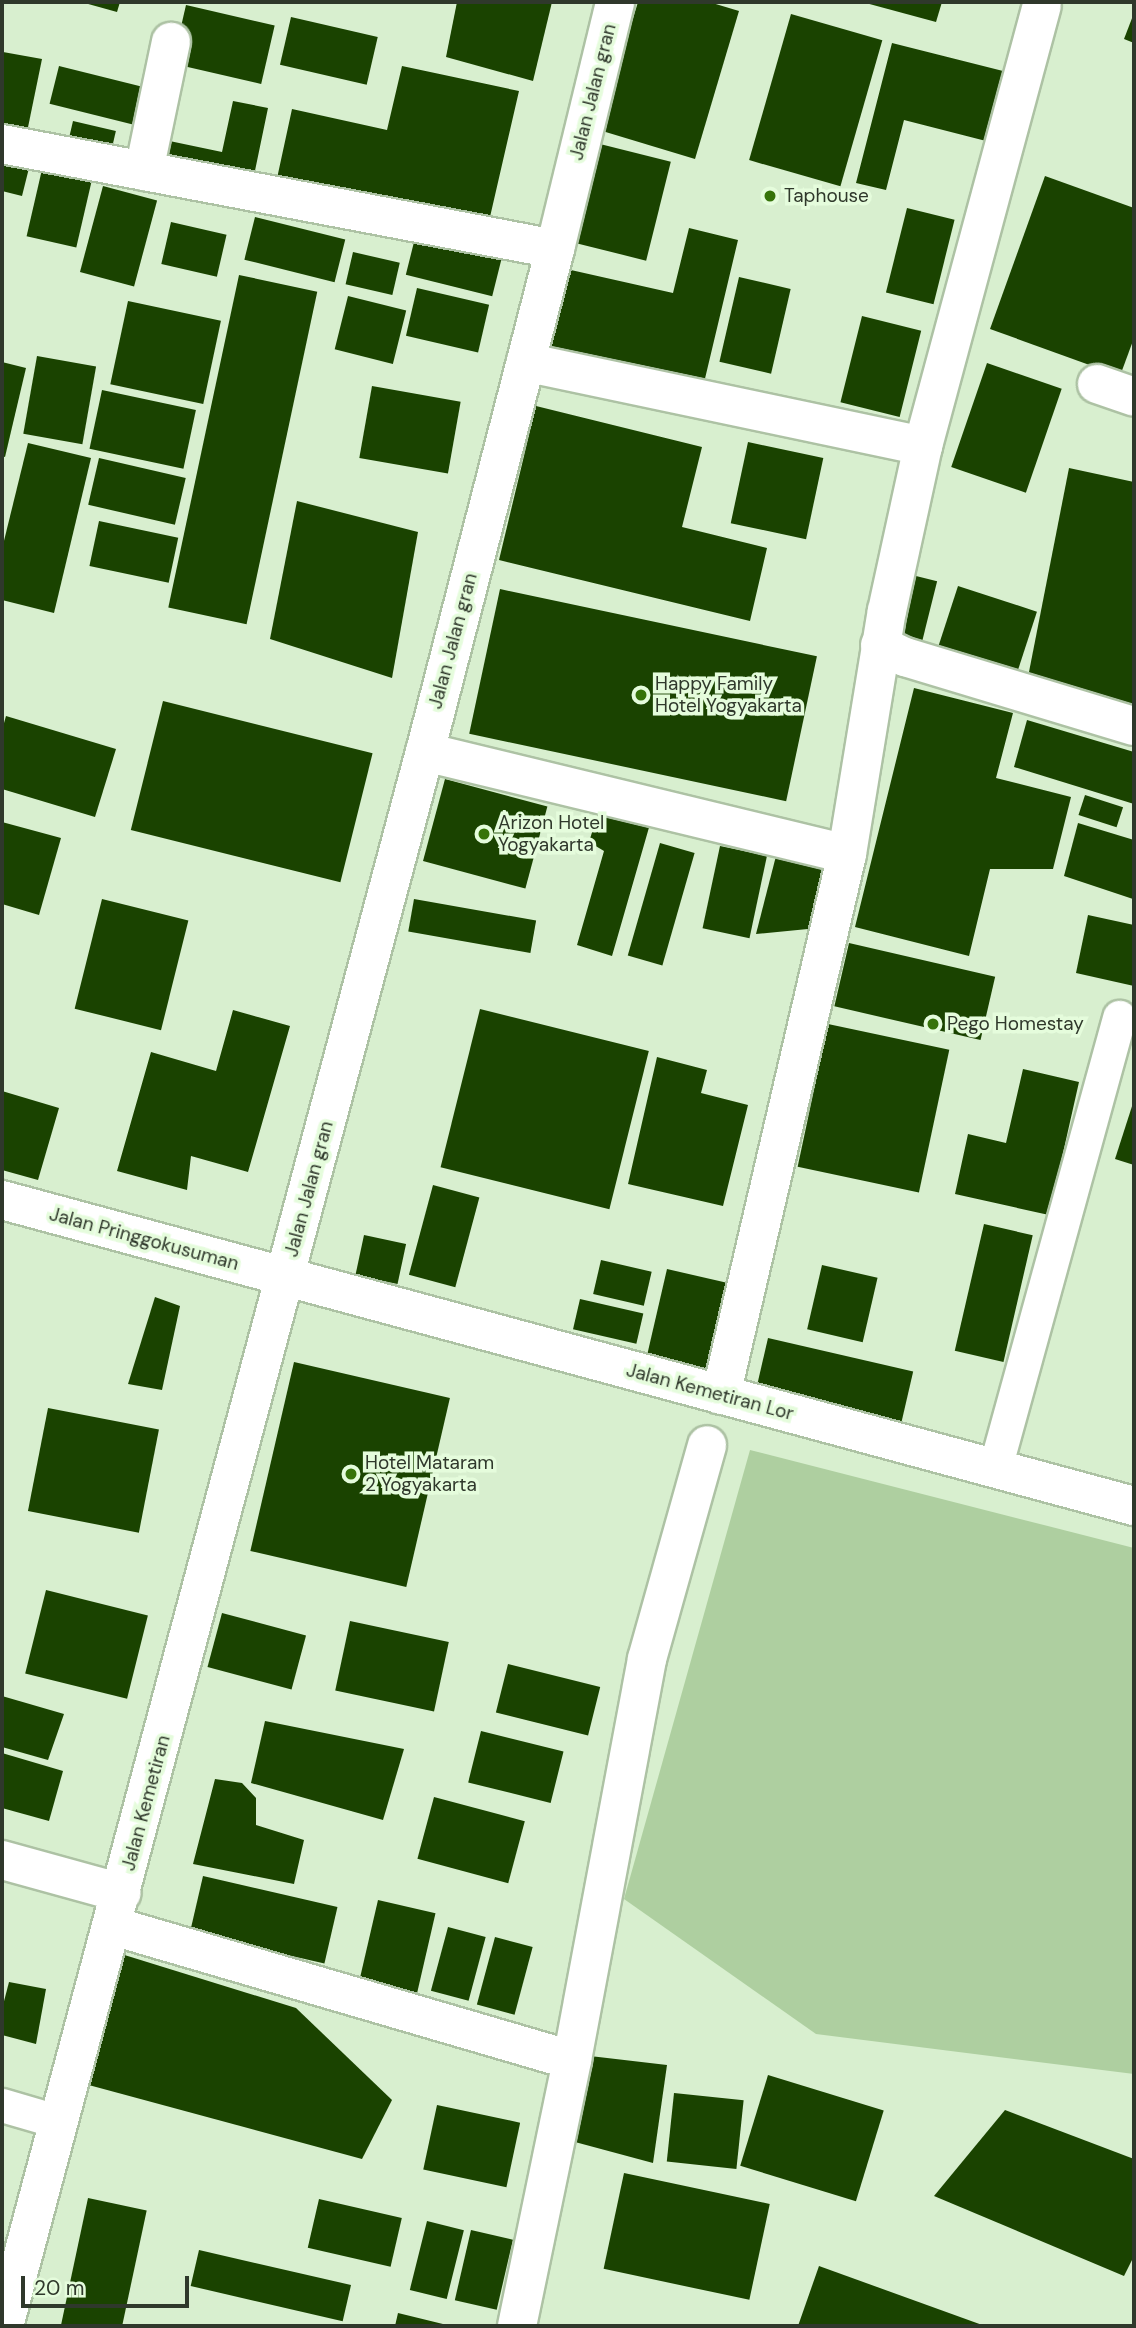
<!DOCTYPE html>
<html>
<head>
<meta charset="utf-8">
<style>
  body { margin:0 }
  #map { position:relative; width:1136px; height:2328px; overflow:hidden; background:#d8efcf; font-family:"DM Sans",sans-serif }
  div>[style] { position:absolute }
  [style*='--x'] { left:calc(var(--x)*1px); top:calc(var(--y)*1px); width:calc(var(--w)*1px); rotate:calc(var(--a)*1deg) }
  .green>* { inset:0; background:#aecfa0 }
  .building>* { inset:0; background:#1a4300; transform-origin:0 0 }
  .roads { filter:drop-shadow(2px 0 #adc2a4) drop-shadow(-2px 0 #adc2a4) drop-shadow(0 2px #adc2a4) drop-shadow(0 -2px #adc2a4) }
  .lane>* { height:33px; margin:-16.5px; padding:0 16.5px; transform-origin:16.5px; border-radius:16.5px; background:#fff }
  .street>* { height:38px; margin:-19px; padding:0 19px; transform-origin:19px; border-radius:19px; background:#fff }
  .secondary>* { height:38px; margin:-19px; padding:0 19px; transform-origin:19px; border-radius:19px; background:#fff }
  .dots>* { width:19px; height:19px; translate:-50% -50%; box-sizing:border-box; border:4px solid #e5fcdc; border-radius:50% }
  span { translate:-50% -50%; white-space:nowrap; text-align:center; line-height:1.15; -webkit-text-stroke:7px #e5fcdc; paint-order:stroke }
  .street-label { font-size:19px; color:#2f382b }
  .poi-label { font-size:19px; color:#2f382b }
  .left { translate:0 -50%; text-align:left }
  .frame { position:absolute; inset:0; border:4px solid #2f382b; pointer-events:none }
  .scale { position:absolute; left:21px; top:2276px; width:168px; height:32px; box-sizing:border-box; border:4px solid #2f382b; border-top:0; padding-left:9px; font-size:21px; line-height:24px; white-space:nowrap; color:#2f382b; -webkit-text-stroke:5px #e5fcdc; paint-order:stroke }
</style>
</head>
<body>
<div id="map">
  <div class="green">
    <div style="clip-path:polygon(750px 1450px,1134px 1548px,1134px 2074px,816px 2034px,624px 1899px)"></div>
  </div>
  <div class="building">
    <div style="clip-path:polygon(81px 2px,120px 2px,117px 12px)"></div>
    <div style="clip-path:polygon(457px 2px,552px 2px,533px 81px,446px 57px)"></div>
    <div style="clip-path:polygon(638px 2px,709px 2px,739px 11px,695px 159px,599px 130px)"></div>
    <div style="clip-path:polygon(862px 2px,942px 2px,936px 22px)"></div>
    <div style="left:186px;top:5px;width:91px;height:60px;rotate:13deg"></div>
    <div style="clip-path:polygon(1134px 13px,1134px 43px,1124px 39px)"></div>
    <div style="left:791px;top:14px;width:95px;height:152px;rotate:16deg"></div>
    <div style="left:291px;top:17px;width:89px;height:49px;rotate:13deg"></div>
    <div style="clip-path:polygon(892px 43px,1003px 71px,986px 141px,904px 120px,886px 190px,856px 183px)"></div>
    <div style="clip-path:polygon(3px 52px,42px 59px,26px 137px,2px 132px)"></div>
    <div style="left:59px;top:66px;width:91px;height:39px;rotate:14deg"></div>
    <div style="clip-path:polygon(402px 66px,519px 91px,487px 230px,276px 183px,292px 109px,387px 130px)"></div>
    <div style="clip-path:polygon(233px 101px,268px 108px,251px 190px,154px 170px,160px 139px,222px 152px)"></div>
    <div style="left:73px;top:121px;width:44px;height:25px;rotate:13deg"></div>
    <div style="left:600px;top:144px;width:73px;height:102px;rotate:14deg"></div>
    <div style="clip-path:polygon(2px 157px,30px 164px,22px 196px,2px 191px)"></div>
    <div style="left:43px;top:165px;width:51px;height:73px;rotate:13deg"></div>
    <div style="clip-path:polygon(1045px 176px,1134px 208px,1134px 338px,1120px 376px,990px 329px)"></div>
    <div style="left:103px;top:186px;width:56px;height:89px;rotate:15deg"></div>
    <div style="left:907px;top:208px;width:49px;height:87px;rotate:14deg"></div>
    <div style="left:255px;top:217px;width:93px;height:44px;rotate:14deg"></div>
    <div style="left:171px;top:222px;width:57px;height:43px;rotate:13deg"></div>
    <div style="clip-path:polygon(689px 228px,738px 240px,703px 387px,543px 349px,562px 268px,673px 293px)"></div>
    <div style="left:416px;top:234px;width:89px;height:42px;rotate:14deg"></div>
    <div style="left:353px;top:252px;width:48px;height:33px;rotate:13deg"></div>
    <div style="left:239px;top:275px;width:80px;height:340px;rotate:12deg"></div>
    <div style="left:739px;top:277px;width:53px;height:87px;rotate:13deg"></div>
    <div style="left:417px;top:288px;width:74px;height:49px;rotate:13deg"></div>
    <div style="left:348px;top:296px;width:60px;height:55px;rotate:14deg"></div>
    <div style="left:128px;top:301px;width:95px;height:85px;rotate:12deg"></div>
    <div style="left:862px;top:316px;width:61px;height:89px;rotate:14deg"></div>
    <div style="left:37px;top:356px;width:60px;height:79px;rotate:10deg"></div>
    <div style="clip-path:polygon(2px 362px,26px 368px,5px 457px,2px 456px)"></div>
    <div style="left:987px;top:363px;width:79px;height:110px;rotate:19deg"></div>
    <div style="left:372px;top:386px;width:90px;height:73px;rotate:10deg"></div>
    <div style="left:102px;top:390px;width:96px;height:60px;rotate:12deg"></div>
    <div style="clip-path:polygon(536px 406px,702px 447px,682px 527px,767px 548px,750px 621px,499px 560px)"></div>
    <div style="left:748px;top:442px;width:77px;height:83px;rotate:12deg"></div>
    <div style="clip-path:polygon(28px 443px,91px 458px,54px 613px,2px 600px,2px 549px)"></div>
    <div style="left:99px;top:458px;width:89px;height:48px;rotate:13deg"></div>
    <div style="clip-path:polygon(1069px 468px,1134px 482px,1134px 707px,1028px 677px)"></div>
    <div style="clip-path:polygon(297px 501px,418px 532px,392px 678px,270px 639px)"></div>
    <div style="left:99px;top:521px;width:81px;height:46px;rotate:12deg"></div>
    <div style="left:908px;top:574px;width:30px;height:63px;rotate:14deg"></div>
    <div style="left:958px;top:586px;width:83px;height:65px;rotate:18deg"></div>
    <div style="left:500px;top:589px;width:324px;height:148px;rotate:12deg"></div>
    <div style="clip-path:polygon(914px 688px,1013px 713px,996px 778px,1071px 797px,1053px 869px,990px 869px,969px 956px,855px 927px)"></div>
    <div style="left:163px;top:701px;width:216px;height:133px;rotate:14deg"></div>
    <div style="clip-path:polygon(6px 716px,116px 749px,95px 817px,2px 789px,2px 730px)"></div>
    <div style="clip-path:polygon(1027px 720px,1134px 752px,1134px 804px,1014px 767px)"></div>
    <div style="left:445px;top:779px;width:106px;height:85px;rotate:15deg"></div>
    <div style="left:1085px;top:795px;width:40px;height:21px;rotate:18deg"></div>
    <div style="clip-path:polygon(599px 810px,650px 824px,612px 956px,577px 945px,604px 851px,589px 842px)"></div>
    <div style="clip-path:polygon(2px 822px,61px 838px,39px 915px,2px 904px)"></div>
    <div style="clip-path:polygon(1078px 823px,1134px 840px,1133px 899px,1064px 876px)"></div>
    <div style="left:660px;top:843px;width:36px;height:117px;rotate:16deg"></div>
    <div style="left:720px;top:846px;width:48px;height:84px;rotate:12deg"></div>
    <div style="clip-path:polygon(776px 856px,832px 869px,818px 928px,756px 934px)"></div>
    <div style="left:102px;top:899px;width:89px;height:113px;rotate:14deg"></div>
    <div style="left:414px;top:899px;width:124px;height:33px;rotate:10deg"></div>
    <div style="clip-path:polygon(1088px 915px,1134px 925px,1134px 986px,1076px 973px)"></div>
    <div style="left:849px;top:943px;width:150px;height:65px;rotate:13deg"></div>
    <div style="left:480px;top:1009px;width:174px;height:163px;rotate:14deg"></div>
    <div style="clip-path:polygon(233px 1010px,290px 1026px,248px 1172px,191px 1156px,187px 1190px,117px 1171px,151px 1052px,216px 1071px)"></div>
    <div style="left:828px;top:1024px;width:124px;height:146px;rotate:12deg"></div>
    <div style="clip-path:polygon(657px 1057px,707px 1070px,701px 1093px,748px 1105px,723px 1206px,628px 1184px)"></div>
    <div style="clip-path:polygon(1023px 1069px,1079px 1082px,1049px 1215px,955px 1194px,968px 1134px,1006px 1143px)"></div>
    <div style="clip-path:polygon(2px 1091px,59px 1108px,38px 1180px,2px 1170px)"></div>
    <div style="clip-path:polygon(1134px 1100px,1134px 1165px,1115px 1159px)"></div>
    <div style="left:433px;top:1185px;width:48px;height:93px;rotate:15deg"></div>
    <div style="left:984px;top:1224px;width:50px;height:130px;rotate:13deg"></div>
    <div style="left:364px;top:1235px;width:43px;height:41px;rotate:12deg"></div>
    <div style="left:601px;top:1260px;width:52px;height:35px;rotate:13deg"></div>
    <div style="left:822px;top:1265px;width:57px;height:66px;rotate:13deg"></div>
    <div style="left:667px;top:1269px;width:68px;height:95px;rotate:13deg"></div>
    <div style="clip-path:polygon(155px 1297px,180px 1306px,162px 1390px,128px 1384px)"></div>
    <div style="left:580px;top:1299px;width:65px;height:31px;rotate:13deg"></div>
    <div style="left:768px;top:1338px;width:149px;height:57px;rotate:13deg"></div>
    <div style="left:294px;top:1362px;width:160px;height:194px;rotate:13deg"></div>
    <div style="left:48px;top:1408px;width:113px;height:105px;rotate:11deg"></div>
    <div style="left:46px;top:1590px;width:105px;height:86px;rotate:14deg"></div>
    <div style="left:222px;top:1613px;width:87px;height:56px;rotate:15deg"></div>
    <div style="left:350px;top:1621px;width:101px;height:71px;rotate:12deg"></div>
    <div style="left:508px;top:1664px;width:95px;height:50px;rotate:14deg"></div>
    <div style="clip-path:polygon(2px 1696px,64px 1714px,48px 1760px,2px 1747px)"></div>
    <div style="clip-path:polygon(265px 1721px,404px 1749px,383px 1820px,251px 1783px)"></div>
    <div style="left:481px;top:1731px;width:85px;height:53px;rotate:14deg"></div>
    <div style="clip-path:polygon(2px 1753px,63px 1771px,49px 1821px,2px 1808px)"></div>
    <div style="clip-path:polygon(215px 1779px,242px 1783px,256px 1798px,256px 1825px,304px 1840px,294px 1884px,193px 1864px)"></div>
    <div style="left:434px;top:1797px;width:94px;height:64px;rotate:15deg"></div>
    <div style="left:203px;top:1876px;width:138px;height:58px;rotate:13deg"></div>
    <div style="left:378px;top:1900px;width:59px;height:83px;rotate:13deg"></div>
    <div style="left:448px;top:1927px;width:39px;height:66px;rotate:15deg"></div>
    <div style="left:495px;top:1937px;width:39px;height:70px;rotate:15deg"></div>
    <div style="clip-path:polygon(118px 1953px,296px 2008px,392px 2100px,362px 2159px,85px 2084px)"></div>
    <div style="clip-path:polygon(9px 1982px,46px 1989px,36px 2044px,2px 2035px,2px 2009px)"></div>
    <div style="clip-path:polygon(590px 2056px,667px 2065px,653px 2163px,575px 2142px)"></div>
    <div style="left:768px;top:2075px;width:121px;height:95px;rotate:17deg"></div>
    <div style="left:674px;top:2093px;width:70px;height:69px;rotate:6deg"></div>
    <div style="left:437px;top:2105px;width:85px;height:66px;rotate:12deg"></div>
    <div style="clip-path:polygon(1005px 2110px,1134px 2159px,1134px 2256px,1124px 2276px,934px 2196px)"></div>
    <div style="left:624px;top:2173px;width:149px;height:98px;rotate:12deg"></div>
    <div style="left:88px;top:2198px;width:60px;height:131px;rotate:12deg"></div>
    <div style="left:319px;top:2199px;width:85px;height:50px;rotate:13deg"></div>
    <div style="left:427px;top:2221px;width:38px;height:71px;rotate:14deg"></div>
    <div style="left:471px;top:2230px;width:43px;height:72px;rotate:13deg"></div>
    <div style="left:199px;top:2250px;width:156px;height:37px;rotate:13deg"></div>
    <div style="clip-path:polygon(819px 2266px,985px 2326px,798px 2326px)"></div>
    <div style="clip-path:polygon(398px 2313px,447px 2325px,446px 2326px,395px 2326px)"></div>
  </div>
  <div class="roads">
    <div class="lane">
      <div style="--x:995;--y:1468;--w:468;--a:-74.6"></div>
      <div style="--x:2;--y:2105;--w:60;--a:16.3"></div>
    </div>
    <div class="street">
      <div style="--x:2;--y:144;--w:563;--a:10.75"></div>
      <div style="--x:144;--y:171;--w:132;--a:-78.2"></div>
      <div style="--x:1097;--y:384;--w:39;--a:19"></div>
      <div style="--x:923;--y:446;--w:456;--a:-74.9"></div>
      <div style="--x:880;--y:645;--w:28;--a:26"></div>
      <div style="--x:905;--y:657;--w:239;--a:16.8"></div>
      <div style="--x:425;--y:752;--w:434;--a:13.6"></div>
      <div style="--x:847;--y:854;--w:246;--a:-80.7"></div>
      <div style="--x:887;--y:611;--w:169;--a:-77.7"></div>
      <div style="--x:923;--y:446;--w:406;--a:-168.1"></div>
      <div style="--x:721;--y:1395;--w:555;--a:-76.89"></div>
      <div style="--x:2;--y:1860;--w:124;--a:15.4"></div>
      <div style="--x:113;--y:1926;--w:478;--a:16.3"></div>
      <div style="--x:517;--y:2326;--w:272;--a:-78.3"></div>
      <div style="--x:572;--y:2060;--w:408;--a:-79.4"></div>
      <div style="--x:647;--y:1659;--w:222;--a:-74.3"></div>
    </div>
    <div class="secondary">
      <div style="--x:2;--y:1200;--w:1173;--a:15.13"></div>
      <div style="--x:4;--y:2326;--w:1629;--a:-75.03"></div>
      <div style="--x:425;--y:752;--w:520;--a:-75.51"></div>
      <div style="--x:555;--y:249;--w:254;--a:-76.3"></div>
    </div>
  </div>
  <div class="dots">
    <div style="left:770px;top:196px;background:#367309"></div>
    <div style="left:641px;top:695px;background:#367309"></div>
    <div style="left:484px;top:834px;background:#367309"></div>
    <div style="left:933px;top:1024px;background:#367309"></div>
    <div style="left:351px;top:1474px;background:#367309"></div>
  </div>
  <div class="street-label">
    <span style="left:593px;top:92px;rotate:-76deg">Jalan Jalan gran</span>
    <span style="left:453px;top:641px;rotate:-75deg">Jalan Jalan gran</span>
    <span style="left:309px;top:1189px;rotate:-75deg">Jalan Jalan gran</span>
    <span style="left:144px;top:1239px;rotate:15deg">Jalan Pringgokusuman</span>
    <span style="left:710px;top:1392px;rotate:15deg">Jalan Kemetiran Lor</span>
    <span style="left:146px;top:1803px;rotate:-75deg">Jalan Kemetiran</span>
  </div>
  <div class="poi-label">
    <span class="left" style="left:784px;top:196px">Taphouse</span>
    <span class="left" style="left:655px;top:695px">Happy Family<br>Hotel Yogyakarta</span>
    <span class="left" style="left:498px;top:834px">Arizon Hotel<br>Yogyakarta</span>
    <span class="left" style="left:947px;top:1024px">Pego Homestay</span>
    <span class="left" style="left:365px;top:1474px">Hotel Mataram<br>2 Yogyakarta</span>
  </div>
  <div class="frame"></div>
  <div class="scale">20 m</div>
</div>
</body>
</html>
